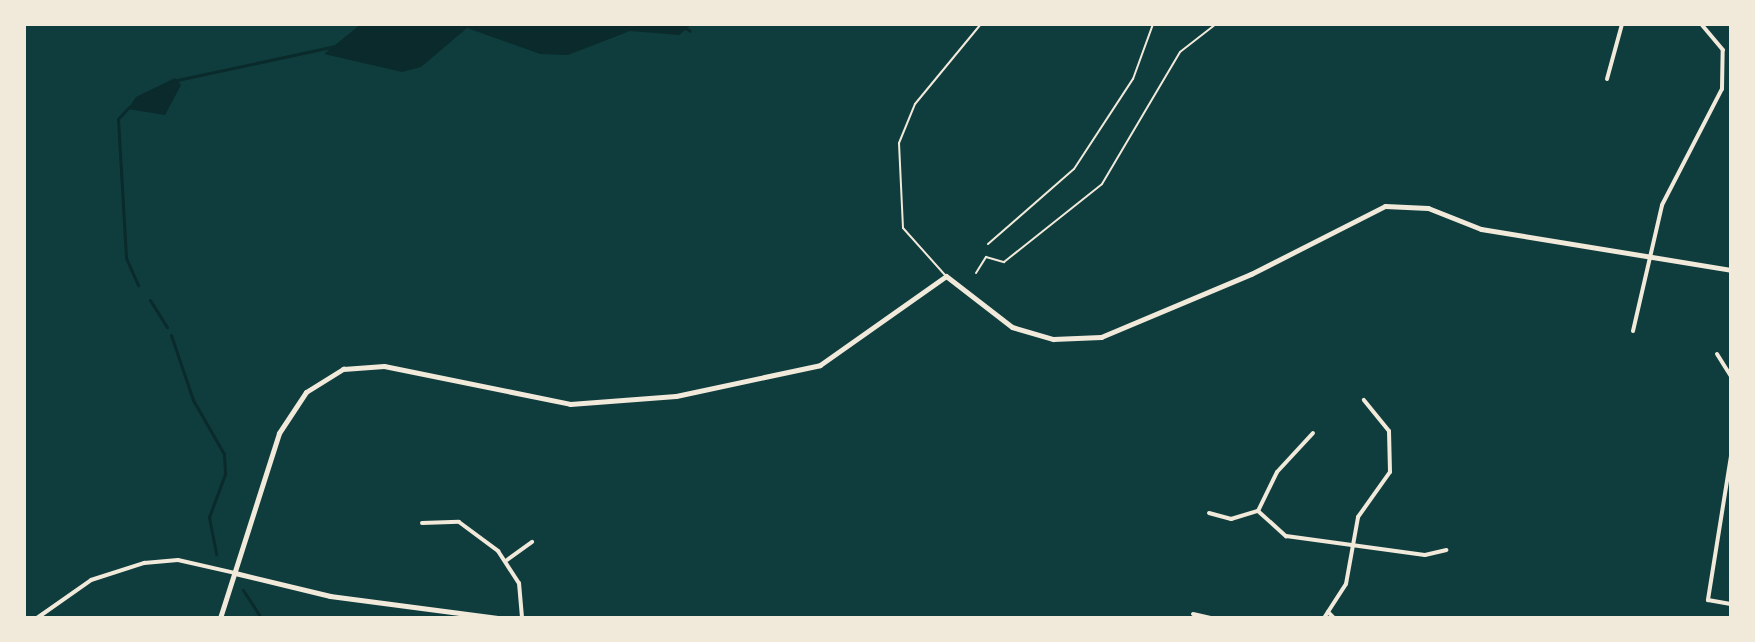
<!DOCTYPE html>
<html>
<head>
<meta charset="utf-8">
<style>
  body { margin:0 }
  #map { position:relative; width:1755px; height:642px; overflow:hidden; background:#0f3d3e; font-family:Roboto,sans-serif }
  div>[style] { position:absolute }
  [style*='--x'] { left:calc(var(--x)*1px); top:calc(var(--y)*1px); width:calc(var(--w)*1px); rotate:calc(var(--a)*1deg) }
  .water>* { inset:0; background:#0a2a2b }
  .stream>* { height:3px; margin:-1.5px; padding:0 1.5px; transform-origin:1.5px; border-radius:1.5px; background:#0a2a2b }
  .path>* { height:2px; margin:-1px; padding:0 1px; transform-origin:1px; border-radius:1px; background:#f1e9da }
  .service>* { height:2px; margin:-1px; padding:0 1px; transform-origin:1px; border-radius:1px; background:#f1e9da }
  .minor>* { height:4px; margin:-2px; padding:0 2px; transform-origin:2px; border-radius:2px; background:#f1e9da }
  .tertiary>* { height:5px; margin:-2.5px; padding:0 2.5px; transform-origin:2.5px; border-radius:2.5px; background:#f1e9da }
  span { translate:-50% -50%; white-space:nowrap; text-align:center; line-height:1.15; -webkit-text-stroke:8px #f1e9da; paint-order:stroke }
  .frame { position:absolute; inset:0; border:26px solid #f1e9da; pointer-events:none }
</style>
</head>
<body>
<div id="map">
  <div class="water">
    <div style="clip-path:polygon(361px 24px,688px 24px,689px 27px,679px 35px,630px 31px,568px 55px,540px 54px,467px 28px,421px 67px,402px 72px,324px 54px)"></div>
    <div style="clip-path:polygon(175px 78px,181px 85px,165px 115px,128px 109px,136px 97px)"></div>
  </div>
  <div class="stream">
    <div style="--x:680;--y:24;--w:12;--a:35"></div>
    <div style="--x:177;--y:80;--w:167;--a:-12.1"></div>
    <div style="--x:129;--y:107;--w:16;--a:133"></div>
    <div style="--x:118;--y:119;--w:139;--a:86.7"></div>
    <div style="--x:126;--y:258;--w:30;--a:66"></div>
    <div style="--x:150;--y:300;--w:32;--a:58"></div>
    <div style="--x:171;--y:335;--w:69;--a:71.3"></div>
    <div style="--x:193;--y:400;--w:62;--a:60.1"></div>
    <div style="--x:224;--y:454;--w:20;--a:87"></div>
    <div style="--x:225;--y:474;--w:46;--a:110.4"></div>
    <div style="--x:209;--y:517;--w:38;--a:79"></div>
    <div style="--x:243;--y:590;--w:33;--a:57"></div>
  </div>
  <div class="path">
    <div style="--x:976;--y:273;--w:19;--a:-58"></div>
    <div style="--x:986;--y:257;--w:19;--a:16"></div>
    <div style="--x:1004;--y:262;--w:125;--a:-38.5"></div>
    <div style="--x:1102;--y:184;--w:153;--a:-59.4"></div>
    <div style="--x:1180;--y:52;--w:46;--a:-37.9"></div>
  </div>
  <div class="service">
    <div style="--x:988;--y:244;--w:114;--a:-41.1"></div>
    <div style="--x:1074;--y:169;--w:108;--a:-56.8"></div>
    <div style="--x:1133;--y:79;--w:59;--a:-70"></div>
    <div style="--x:945;--y:275;--w:63;--a:-131.8"></div>
    <div style="--x:903;--y:228;--w:85;--a:-92.7"></div>
    <div style="--x:899;--y:143;--w:42;--a:-67.7"></div>
    <div style="--x:915;--y:104;--w:104;--a:-50.5"></div>
  </div>
  <div class="minor">
    <div style="--x:1607;--y:79;--w:57;--a:-74.7"></div>
    <div style="--x:1633;--y:331;--w:129;--a:-77"></div>
    <div style="--x:1662;--y:205;--w:131;--a:-62.7"></div>
    <div style="--x:1722;--y:89;--w:39;--a:-89"></div>
    <div style="--x:1723;--y:50;--w:34;--a:-130"></div>
    <div style="--x:1717;--y:354;--w:26;--a:58"></div>
    <div style="--x:1731;--y:456;--w:146;--a:99.1"></div>
    <div style="--x:1708;--y:600;--w:23;--a:10"></div>
    <div style="--x:1258;--y:511;--w:38;--a:42"></div>
    <div style="--x:1286;--y:536;--w:140;--a:7.8"></div>
    <div style="--x:1425;--y:555;--w:22;--a:-13"></div>
    <div style="--x:1258;--y:511;--w:43;--a:-64"></div>
    <div style="--x:1277;--y:472;--w:53;--a:-47.3"></div>
    <div style="--x:1209;--y:513;--w:23;--a:15"></div>
    <div style="--x:1231;--y:519;--w:28;--a:-17"></div>
    <div style="--x:422;--y:523;--w:37;--a:-2"></div>
    <div style="--x:459;--y:522;--w:49;--a:36.6"></div>
    <div style="--x:498;--y:551;--w:38;--a:57"></div>
    <div style="--x:519;--y:583;--w:35;--a:85"></div>
    <div style="--x:507;--y:560;--w:31;--a:-36"></div>
    <div style="--x:1328;--y:612;--w:8;--a:45"></div>
    <div style="--x:1193;--y:614;--w:18;--a:13"></div>
    <div style="--x:37;--y:618;--w:66;--a:-35.1"></div>
    <div style="--x:91;--y:580;--w:56;--a:-17.8"></div>
    <div style="--x:144;--y:563;--w:34;--a:-5"></div>
    <div style="--x:178;--y:560;--w:58;--a:12.8"></div>
    <div style="--x:1324;--y:618;--w:40;--a:-57.1"></div>
    <div style="--x:1346;--y:584;--w:68;--a:-79.8"></div>
    <div style="--x:1358;--y:517;--w:55;--a:-54.6"></div>
    <div style="--x:1390;--y:472;--w:41;--a:-91.4"></div>
    <div style="--x:1389;--y:431;--w:40;--a:-129"></div>
  </div>
  <div class="tertiary">
    <div style="--x:235;--y:573;--w:98;--a:13.6"></div>
    <div style="--x:330;--y:596;--w:169;--a:7.5"></div>
    <div style="--x:220;--y:618;--w:194;--a:-72.3"></div>
    <div style="--x:279;--y:433;--w:49;--a:-56.6"></div>
    <div style="--x:306;--y:392;--w:44;--a:-31.9"></div>
    <div style="--x:343;--y:369;--w:41;--a:-4.2"></div>
    <div style="--x:384;--y:366;--w:190;--a:11.5"></div>
    <div style="--x:570;--y:404;--w:106;--a:-4.3"></div>
    <div style="--x:676;--y:396;--w:147;--a:-12.1"></div>
    <div style="--x:820;--y:365;--w:154;--a:-35.2"></div>
    <div style="--x:946;--y:276;--w:83;--a:37.7"></div>
    <div style="--x:1012;--y:327;--w:43;--a:16.3"></div>
    <div style="--x:1053;--y:339;--w:48;--a:-2.4"></div>
    <div style="--x:1101;--y:337;--w:163;--a:-22.8"></div>
    <div style="--x:1251;--y:274;--w:150;--a:-26.9"></div>
    <div style="--x:1385;--y:206;--w:43;--a:2.7"></div>
    <div style="--x:1428;--y:208;--w:57;--a:21.6"></div>
    <div style="--x:1481;--y:229;--w:253;--a:9.3"></div>
  </div>
  <div class="frame"></div>
</div>
</body>
</html>
